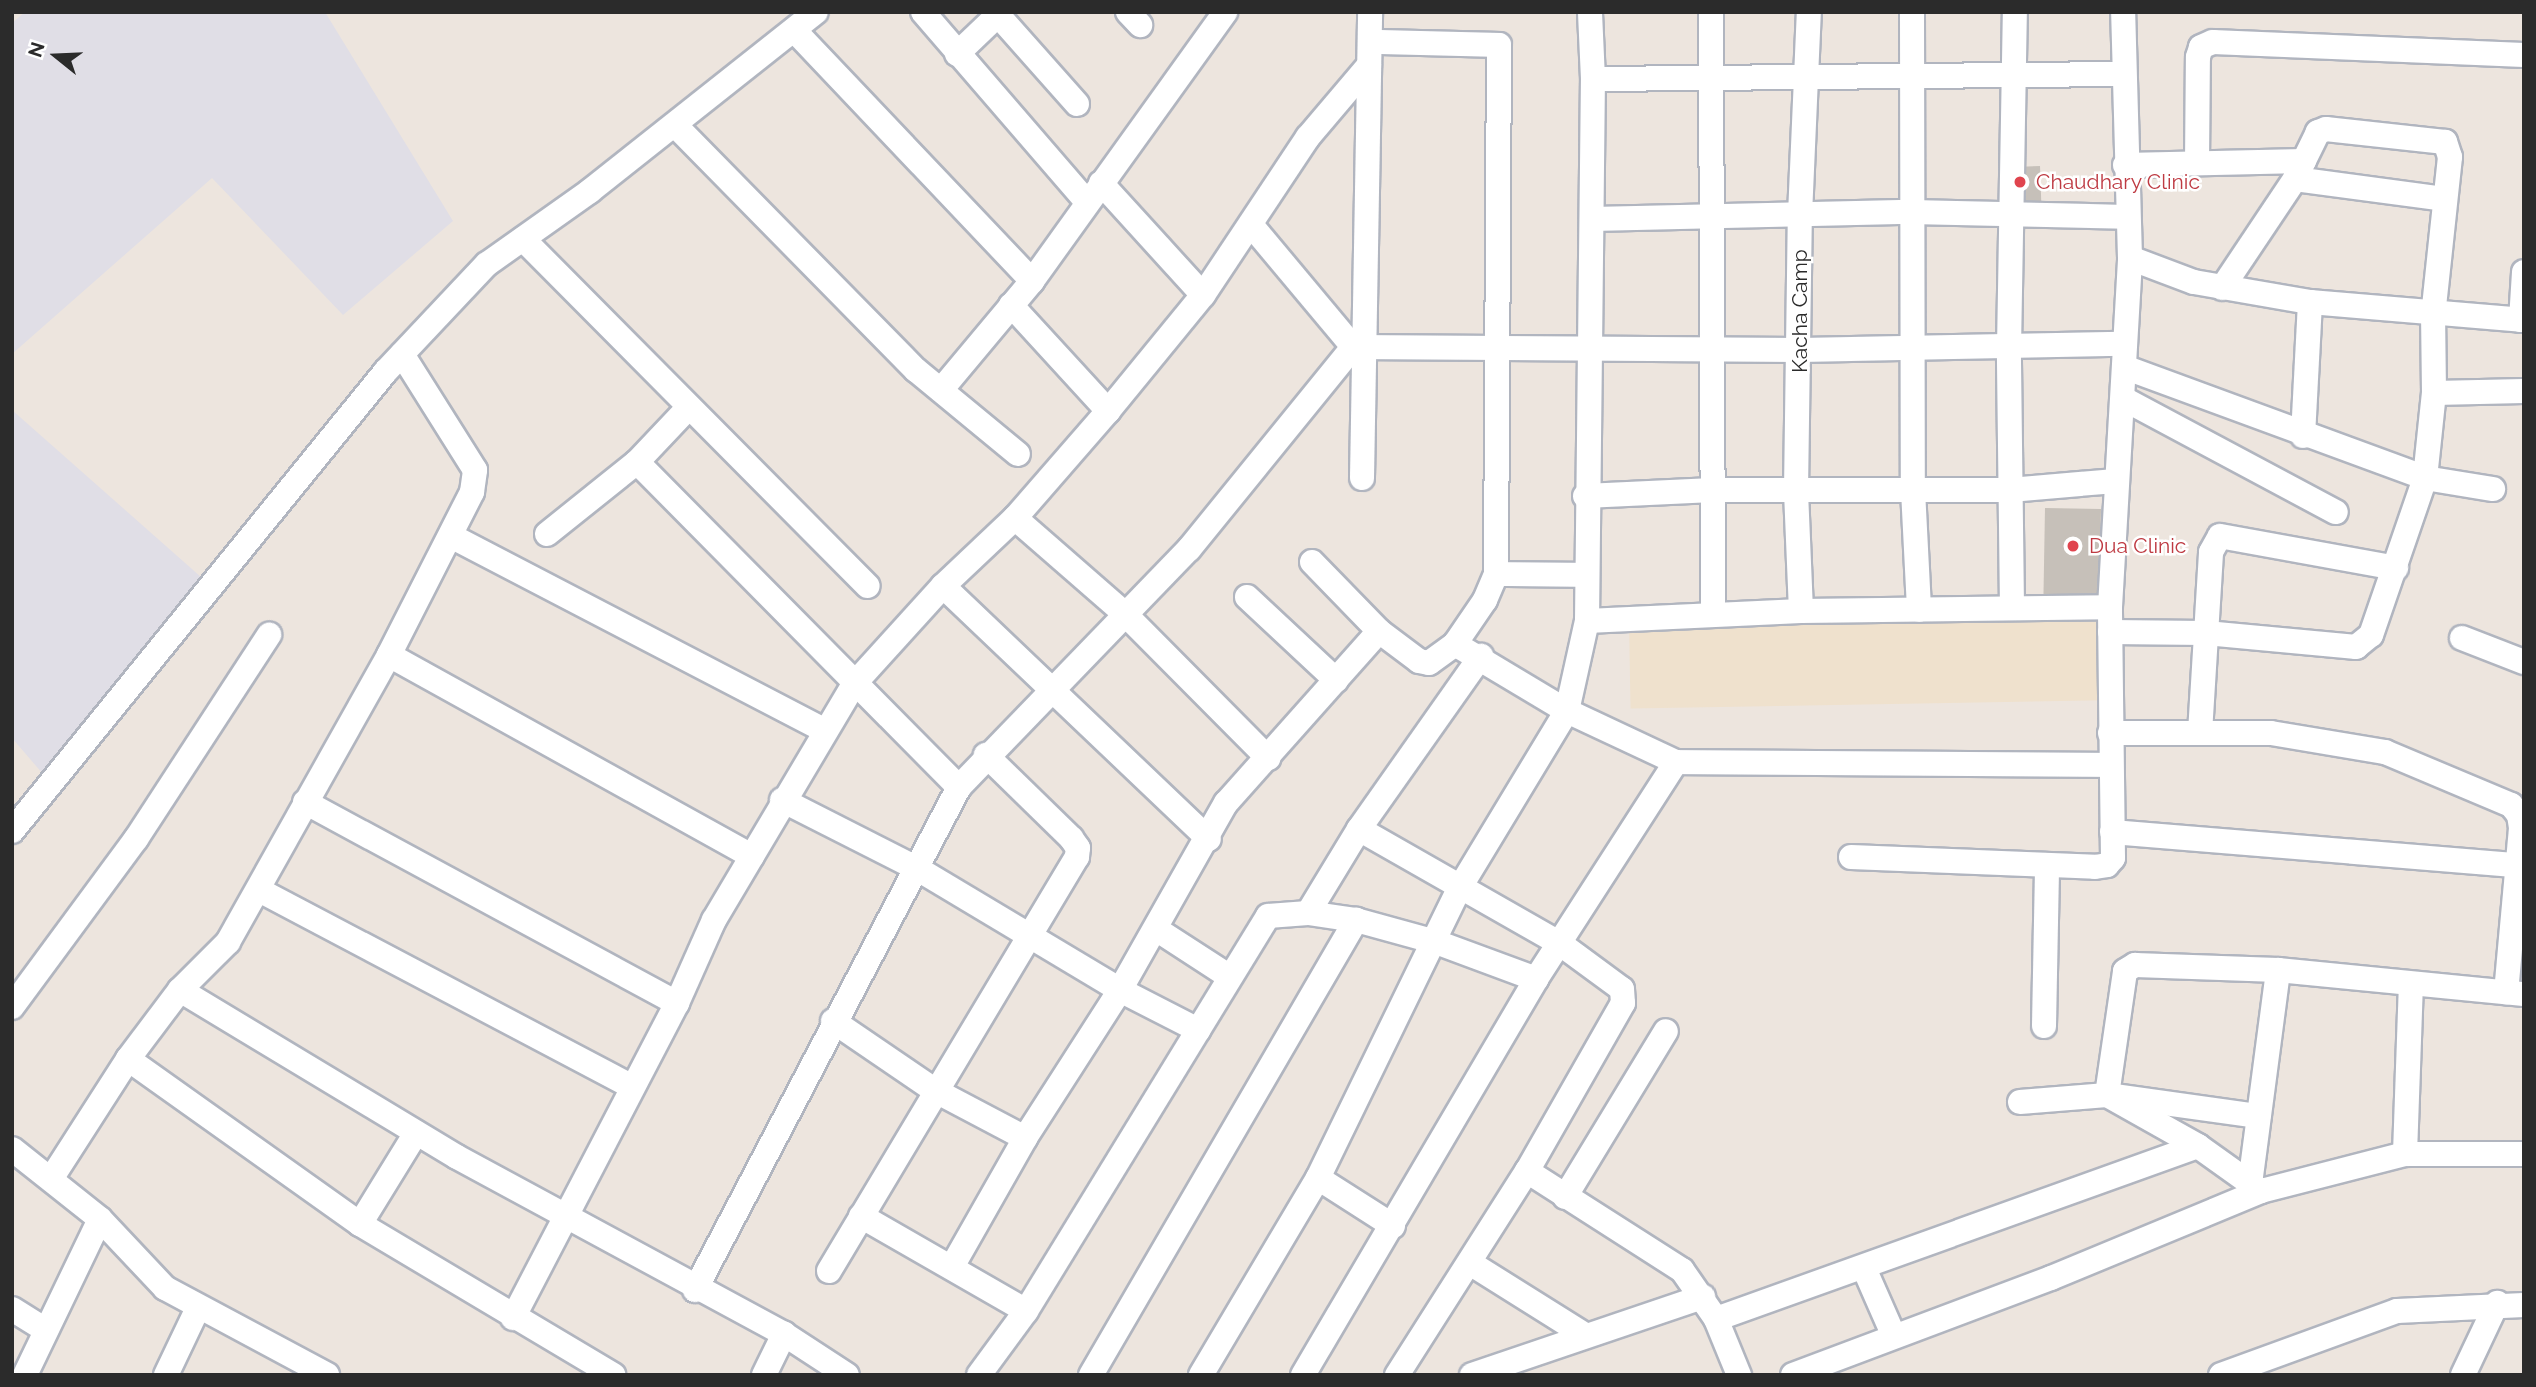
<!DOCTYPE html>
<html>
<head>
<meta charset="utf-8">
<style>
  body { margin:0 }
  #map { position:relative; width:2536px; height:1387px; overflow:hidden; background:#ede5de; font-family:Raleway,sans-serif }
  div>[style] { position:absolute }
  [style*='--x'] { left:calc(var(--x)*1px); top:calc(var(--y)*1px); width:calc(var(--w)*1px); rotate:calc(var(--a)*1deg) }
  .industrial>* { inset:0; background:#e0dee6 }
  .education>* { inset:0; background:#efe1cd; transform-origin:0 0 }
  .building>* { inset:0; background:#c6c0b9; transform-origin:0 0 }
  .roads { filter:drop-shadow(2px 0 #b1b5bf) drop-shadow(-2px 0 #b1b5bf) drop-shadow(0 2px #b1b5bf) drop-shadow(0 -2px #b1b5bf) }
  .street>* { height:24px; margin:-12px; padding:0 12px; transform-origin:12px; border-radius:12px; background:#fff }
  .dots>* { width:19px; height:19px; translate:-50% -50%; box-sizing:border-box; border:4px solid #fff; border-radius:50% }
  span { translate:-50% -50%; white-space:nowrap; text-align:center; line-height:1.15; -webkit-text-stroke:5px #fff; paint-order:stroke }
  .health-label { font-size:21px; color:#be3a42 }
  .left { translate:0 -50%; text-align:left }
  .street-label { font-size:21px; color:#2b2b2b }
  .frame { position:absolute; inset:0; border:14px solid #2b2b2b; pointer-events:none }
  .north { position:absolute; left:21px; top:21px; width:70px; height:70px; -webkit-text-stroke:5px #fff; paint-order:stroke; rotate:288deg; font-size:19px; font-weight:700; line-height:28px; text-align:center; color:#2b2b2b }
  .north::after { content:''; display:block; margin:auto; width:24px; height:32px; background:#2b2b2b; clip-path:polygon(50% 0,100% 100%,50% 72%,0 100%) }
</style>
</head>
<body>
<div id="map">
  <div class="industrial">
    <div style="clip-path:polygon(25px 12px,325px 12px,453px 221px,343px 315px,212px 178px,12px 354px,12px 23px)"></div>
    <div style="clip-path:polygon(12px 410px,201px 577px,49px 781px,12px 738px)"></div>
  </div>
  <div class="education">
    <div style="left:2117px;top:616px;width:84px;height:488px;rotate:89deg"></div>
  </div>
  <div class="building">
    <div style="left:2040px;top:166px;width:37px;height:19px;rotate:88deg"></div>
    <div style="left:2045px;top:508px;width:56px;height:95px;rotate:1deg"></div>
  </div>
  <div class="roads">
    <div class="street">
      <div style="--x:923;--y:12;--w:251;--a:49.2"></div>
      <div style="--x:1128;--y:12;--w:18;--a:47"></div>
      <div style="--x:1711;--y:12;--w:601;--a:89.81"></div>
      <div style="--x:1912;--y:12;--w:478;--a:89.9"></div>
      <div style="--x:1913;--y:490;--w:120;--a:87.1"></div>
      <div style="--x:998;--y:15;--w:119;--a:48.4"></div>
      <div style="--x:794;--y:30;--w:346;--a:46.5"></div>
      <div style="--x:957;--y:54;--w:61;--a:-43.7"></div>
      <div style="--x:1593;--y:79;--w:530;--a:-0.54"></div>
      <div style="--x:675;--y:125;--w:344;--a:45.5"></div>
      <div style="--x:916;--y:370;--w:132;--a:39.5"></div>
      <div style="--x:2197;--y:163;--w:106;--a:-89.5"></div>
      <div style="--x:2198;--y:57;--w:10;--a:-73"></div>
      <div style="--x:2201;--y:47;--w:13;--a:-23"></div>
      <div style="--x:2213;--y:42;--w:311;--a:2.4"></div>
      <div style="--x:2125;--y:165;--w:179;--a:-1.3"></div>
      <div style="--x:2295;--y:179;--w:150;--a:7.6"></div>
      <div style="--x:1101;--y:183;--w:151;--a:47.7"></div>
      <div style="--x:1592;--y:219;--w:319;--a:-1.3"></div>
      <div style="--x:1911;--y:212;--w:215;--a:1.3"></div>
      <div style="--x:1252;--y:226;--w:158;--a:50.1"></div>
      <div style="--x:523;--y:239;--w:489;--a:45.2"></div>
      <div style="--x:2130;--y:258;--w:68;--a:20.6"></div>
      <div style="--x:2194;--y:282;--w:118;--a:9.8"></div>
      <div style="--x:2310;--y:302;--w:215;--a:4.8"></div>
      <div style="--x:1011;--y:305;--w:144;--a:47.5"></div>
      <div style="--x:2521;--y:320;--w:48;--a:-86.4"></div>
      <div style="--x:2124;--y:367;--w:321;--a:20.2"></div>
      <div style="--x:2425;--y:478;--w:69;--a:9.2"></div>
      <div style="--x:941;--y:390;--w:142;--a:-50.1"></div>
      <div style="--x:1032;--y:281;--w:331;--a:-54.3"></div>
      <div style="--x:2434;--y:393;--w:90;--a:-1.3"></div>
      <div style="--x:2124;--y:399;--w:240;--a:28.1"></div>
      <div style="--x:689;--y:407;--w:76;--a:133.4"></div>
      <div style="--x:637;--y:462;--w:458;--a:45.3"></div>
      <div style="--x:2303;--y:436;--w:134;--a:-87"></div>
      <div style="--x:1362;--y:478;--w:466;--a:-89"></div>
      <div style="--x:1585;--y:496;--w:128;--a:-2.7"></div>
      <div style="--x:1713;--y:490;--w:297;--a:0"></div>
      <div style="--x:2010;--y:490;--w:106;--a:-4.9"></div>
      <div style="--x:1015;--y:518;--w:147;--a:41.1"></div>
      <div style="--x:1126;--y:615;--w:202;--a:45.2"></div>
      <div style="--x:547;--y:534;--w:115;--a:-38.7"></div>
      <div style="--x:451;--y:536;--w:420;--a:27.5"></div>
      <div style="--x:1312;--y:562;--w:96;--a:45.8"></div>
      <div style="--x:1379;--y:631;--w:50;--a:36.9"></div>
      <div style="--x:1419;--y:661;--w:10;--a:11"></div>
      <div style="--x:1429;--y:663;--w:32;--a:-36"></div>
      <div style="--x:1455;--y:644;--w:53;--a:-55.7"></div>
      <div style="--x:1485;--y:600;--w:28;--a:-67"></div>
      <div style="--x:1496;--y:574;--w:529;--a:-89.68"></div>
      <div style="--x:1499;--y:45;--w:127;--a:-178.6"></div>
      <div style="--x:1496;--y:574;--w:91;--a:0.6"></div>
      <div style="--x:943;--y:586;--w:367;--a:43.6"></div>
      <div style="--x:1247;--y:597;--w:122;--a:43"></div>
      <div style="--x:2012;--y:608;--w:260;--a:-90.7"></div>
      <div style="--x:2009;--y:348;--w:336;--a:-89"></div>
      <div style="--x:1801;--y:611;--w:120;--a:-92.4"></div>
      <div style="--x:1796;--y:491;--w:276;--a:-89.2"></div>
      <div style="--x:1800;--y:215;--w:203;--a:-87.5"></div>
      <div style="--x:1587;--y:621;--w:214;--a:-2.7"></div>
      <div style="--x:1801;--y:611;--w:309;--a:-0.7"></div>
      <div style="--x:2110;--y:632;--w:96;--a:0.6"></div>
      <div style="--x:2206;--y:633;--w:151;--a:5.3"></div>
      <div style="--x:2356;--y:647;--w:19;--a:-39"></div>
      <div style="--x:2371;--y:635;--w:166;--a:-71"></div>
      <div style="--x:2425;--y:478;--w:85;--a:-84"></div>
      <div style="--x:2434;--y:393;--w:77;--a:-90.7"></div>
      <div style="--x:2433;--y:316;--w:160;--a:-83.9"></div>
      <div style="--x:2450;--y:157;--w:16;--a:-108"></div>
      <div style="--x:2445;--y:142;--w:120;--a:-173.8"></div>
      <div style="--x:2326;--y:129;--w:9;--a:159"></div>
      <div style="--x:2318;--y:132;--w:52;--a:116.1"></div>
      <div style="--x:2295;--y:179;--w:131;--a:123.8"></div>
      <div style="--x:2462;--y:638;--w:66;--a:21.2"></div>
      <div style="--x:1455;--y:644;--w:131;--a:30.9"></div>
      <div style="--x:1567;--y:711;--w:120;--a:25.1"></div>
      <div style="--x:1676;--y:762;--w:434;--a:0.4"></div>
      <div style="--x:389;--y:655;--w:415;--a:29"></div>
      <div style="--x:2110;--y:733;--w:161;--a:0"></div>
      <div style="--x:2271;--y:733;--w:116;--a:9.5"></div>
      <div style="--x:2385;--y:752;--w:137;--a:22.8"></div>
      <div style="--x:2511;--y:805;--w:13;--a:51"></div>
      <div style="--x:2519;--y:815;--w:13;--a:81"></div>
      <div style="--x:2521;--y:828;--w:165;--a:95.2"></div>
      <div style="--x:2200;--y:733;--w:181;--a:-86.5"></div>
      <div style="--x:2211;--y:552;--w:18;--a:-61"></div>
      <div style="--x:2220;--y:536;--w:179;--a:10.3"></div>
      <div style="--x:782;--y:800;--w:153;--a:26.9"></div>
      <div style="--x:918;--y:869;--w:235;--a:30.9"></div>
      <div style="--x:1120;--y:990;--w:88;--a:27.1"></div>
      <div style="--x:305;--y:802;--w:423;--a:28.4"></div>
      <div style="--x:1359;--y:829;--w:234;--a:29.7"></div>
      <div style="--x:1562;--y:945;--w:74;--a:36.3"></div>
      <div style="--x:1622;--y:989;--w:14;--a:86"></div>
      <div style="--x:1623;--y:1003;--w:193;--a:119.7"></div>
      <div style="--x:1527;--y:1171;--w:242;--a:122.5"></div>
      <div style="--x:12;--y:831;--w:593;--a:-50.89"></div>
      <div style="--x:386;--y:371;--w:147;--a:-46.7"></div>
      <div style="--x:487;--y:264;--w:126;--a:-35.3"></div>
      <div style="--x:590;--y:191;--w:288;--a:-38.4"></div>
      <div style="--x:2112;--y:832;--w:406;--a:4.7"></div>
      <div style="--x:1851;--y:857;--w:244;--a:2.3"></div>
      <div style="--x:2095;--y:867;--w:12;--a:-9"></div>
      <div style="--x:2107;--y:865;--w:9;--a:-49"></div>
      <div style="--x:2113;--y:858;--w:251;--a:-90.7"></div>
      <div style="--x:2110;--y:607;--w:350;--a:-86.7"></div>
      <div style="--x:2130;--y:258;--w:246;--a:-91.6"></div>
      <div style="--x:259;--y:890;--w:422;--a:27.8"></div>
      <div style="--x:1308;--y:913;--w:98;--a:-58.7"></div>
      <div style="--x:1359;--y:829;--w:212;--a:-54.8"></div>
      <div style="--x:1156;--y:929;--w:88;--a:33"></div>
      <div style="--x:180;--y:990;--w:323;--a:31.1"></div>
      <div style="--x:457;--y:1157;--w:372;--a:28.4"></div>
      <div style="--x:784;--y:1334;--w:75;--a:33.1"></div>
      <div style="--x:12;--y:1007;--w:209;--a:-53.6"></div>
      <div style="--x:136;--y:839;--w:244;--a:-56.9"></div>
      <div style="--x:833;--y:1021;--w:122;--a:34.3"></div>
      <div style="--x:934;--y:1090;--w:103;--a:27.8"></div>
      <div style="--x:2044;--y:1026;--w:161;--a:-88.9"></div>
      <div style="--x:128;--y:1059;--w:285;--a:35.4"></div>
      <div style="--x:360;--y:1224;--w:295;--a:30.8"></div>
      <div style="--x:2020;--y:1102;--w:87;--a:-4.6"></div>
      <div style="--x:2107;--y:1095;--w:153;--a:7.9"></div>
      <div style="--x:12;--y:1149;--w:112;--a:38.5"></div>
      <div style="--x:100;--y:1219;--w:95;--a:46.7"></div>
      <div style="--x:165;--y:1288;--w:184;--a:28.2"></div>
      <div style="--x:2405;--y:1154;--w:170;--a:-88"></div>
      <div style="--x:1527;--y:1171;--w:184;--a:32.6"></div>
      <div style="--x:1682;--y:1270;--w:60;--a:55.2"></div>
      <div style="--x:1716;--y:1319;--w:61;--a:67.7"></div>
      <div style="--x:1318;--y:1178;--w:89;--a:32.6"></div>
      <div style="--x:51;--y:1179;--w:143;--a:-57.3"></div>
      <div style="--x:128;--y:1059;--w:86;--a:-53"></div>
      <div style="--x:180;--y:990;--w:68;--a:-45"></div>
      <div style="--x:228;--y:942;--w:329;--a:-60.7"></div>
      <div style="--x:389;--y:655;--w:183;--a:-63"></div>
      <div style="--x:472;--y:492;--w:22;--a:-82"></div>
      <div style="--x:475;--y:470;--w:137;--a:-122.2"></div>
      <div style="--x:2250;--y:1184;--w:216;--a:-82.5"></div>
      <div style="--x:2261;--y:1191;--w:77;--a:-144.5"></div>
      <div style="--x:2198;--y:1146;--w:104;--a:-150.7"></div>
      <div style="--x:2107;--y:1095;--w:125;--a:-81.7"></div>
      <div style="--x:2125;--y:971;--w:12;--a:-31"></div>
      <div style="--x:2135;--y:965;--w:143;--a:2"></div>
      <div style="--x:2278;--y:970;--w:247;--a:5.6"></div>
      <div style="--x:1565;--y:1197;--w:194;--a:-58.7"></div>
      <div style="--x:861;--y:1216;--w:190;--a:29.9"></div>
      <div style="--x:360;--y:1224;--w:107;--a:-58.4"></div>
      <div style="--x:1470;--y:1263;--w:136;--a:32.1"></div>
      <div style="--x:953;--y:1265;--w:146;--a:-60.4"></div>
      <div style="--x:1025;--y:1138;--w:176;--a:-57.3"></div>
      <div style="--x:1120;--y:990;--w:215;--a:-60.5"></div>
      <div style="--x:1226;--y:803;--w:230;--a:-48.3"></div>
      <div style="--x:1864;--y:1268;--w:72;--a:66.3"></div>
      <div style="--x:829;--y:1271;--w:483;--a:-59.1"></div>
      <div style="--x:1077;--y:857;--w:9;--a:-84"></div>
      <div style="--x:1078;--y:848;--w:12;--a:-125"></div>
      <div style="--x:1071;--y:838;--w:119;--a:-135.7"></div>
      <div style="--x:695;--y:1290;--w:568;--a:-62.31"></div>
      <div style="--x:959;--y:787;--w:331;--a:-46"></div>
      <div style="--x:1189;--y:549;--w:260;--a:-50.9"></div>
      <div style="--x:1353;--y:347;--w:447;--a:0.4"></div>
      <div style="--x:1800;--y:350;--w:322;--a:-1.1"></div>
      <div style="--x:12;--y:1309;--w:39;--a:32"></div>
      <div style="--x:513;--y:1318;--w:355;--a:-62.5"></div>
      <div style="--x:677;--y:1003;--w:91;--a:-66"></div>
      <div style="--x:714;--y:920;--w:276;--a:-59.3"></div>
      <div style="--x:855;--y:683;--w:131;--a:-47.8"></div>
      <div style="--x:943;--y:586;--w:99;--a:-43.4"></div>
      <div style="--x:1015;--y:518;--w:142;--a:-49"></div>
      <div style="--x:1108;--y:411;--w:150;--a:-50.7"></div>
      <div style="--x:1203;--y:295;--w:190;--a:-56.4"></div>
      <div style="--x:1308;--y:137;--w:94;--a:-49.7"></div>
      <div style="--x:1716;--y:1319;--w:512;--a:-19.74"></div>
      <div style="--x:25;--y:1375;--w:173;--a:-64.3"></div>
      <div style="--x:166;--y:1375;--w:74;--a:-64.5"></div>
      <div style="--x:764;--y:1375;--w:46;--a:-64"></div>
      <div style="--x:979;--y:1375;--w:79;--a:-53.7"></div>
      <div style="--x:1026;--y:1311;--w:463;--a:-58.5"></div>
      <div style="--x:1268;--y:916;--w:40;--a:-4.3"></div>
      <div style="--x:1308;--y:913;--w:49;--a:8.3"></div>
      <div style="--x:1356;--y:920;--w:83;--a:15.4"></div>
      <div style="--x:1436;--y:942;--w:107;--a:20.3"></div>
      <div style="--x:1091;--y:1375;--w:527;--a:-59.78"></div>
      <div style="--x:1201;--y:1375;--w:229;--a:-59.3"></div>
      <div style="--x:1318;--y:1178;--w:322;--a:-64"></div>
      <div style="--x:1459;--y:889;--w:208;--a:-58.8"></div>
      <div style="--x:1567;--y:711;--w:92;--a:-77.5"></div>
      <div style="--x:1587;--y:621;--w:542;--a:-89.37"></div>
      <div style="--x:1593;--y:79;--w:67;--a:-92.6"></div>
      <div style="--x:1303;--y:1375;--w:459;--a:-59.5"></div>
      <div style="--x:1536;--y:979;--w:258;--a:-57.2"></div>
      <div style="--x:1472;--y:1375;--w:244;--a:-18.7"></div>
      <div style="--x:1793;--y:1375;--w:276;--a:-20.6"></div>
      <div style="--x:2051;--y:1278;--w:227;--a:-22.5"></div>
      <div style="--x:2261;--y:1191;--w:149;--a:-14.4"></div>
      <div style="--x:2405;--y:1154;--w:119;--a:0"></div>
      <div style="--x:2221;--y:1375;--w:187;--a:-20"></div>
      <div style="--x:2397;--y:1311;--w:127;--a:-2.7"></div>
      <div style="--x:2463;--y:1375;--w:80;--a:-64.7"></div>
    </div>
  </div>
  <div class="dots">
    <div style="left:2020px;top:182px;background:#e0444e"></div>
    <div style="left:2073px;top:546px;background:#e0444e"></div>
  </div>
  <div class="health-label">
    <span class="left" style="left:2036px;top:182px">Chaudhary Clinic</span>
    <span class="left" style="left:2089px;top:546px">Dua Clinic</span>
  </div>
  <div class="street-label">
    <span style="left:1800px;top:311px;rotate:-90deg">Kacha Camp</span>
  </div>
  <div class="frame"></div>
  <div class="north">N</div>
</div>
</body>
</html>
